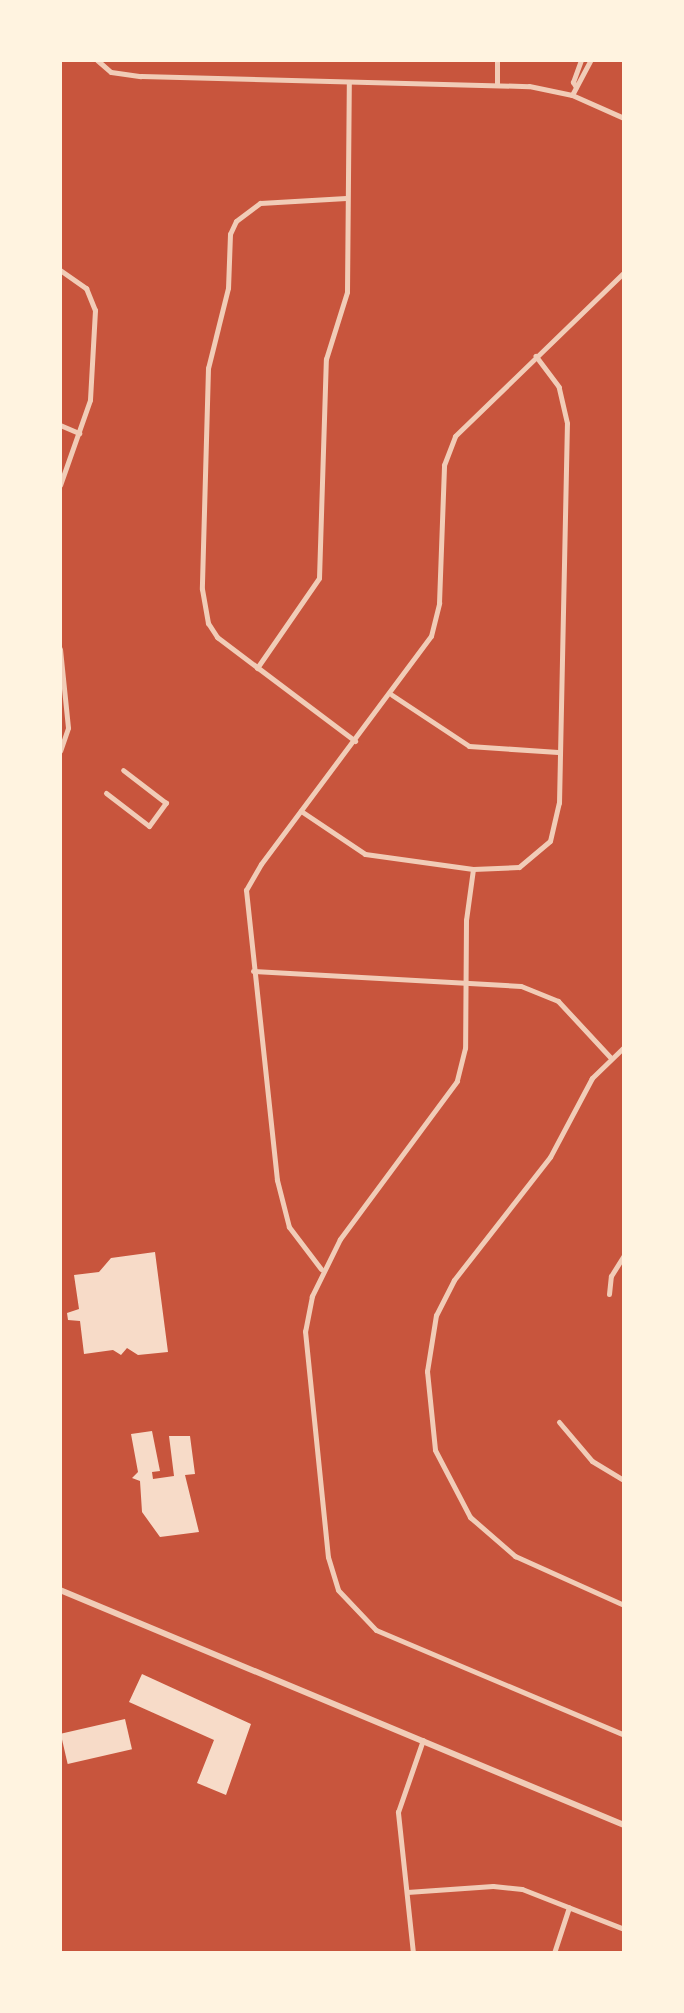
<!DOCTYPE html>
<html>
<head>
<meta charset="utf-8">
<style>
  body { margin:0 }
  #map { position:relative; width:684px; height:2013px; overflow:hidden; background:#c8553d; font-family:"Alegreya Sans",sans-serif }
  div>[style] { position:absolute }
  [style*='--x'] { left:calc(var(--x)*1px); top:calc(var(--y)*1px); width:calc(var(--w)*1px); rotate:calc(var(--a)*1deg) }
  .building>* { inset:0; background:#f7dbc8; transform-origin:0 0 }
  .minor>* { height:5px; margin:-2.5px; padding:0 2.5px; transform-origin:2.5px; border-radius:2.5px; background:#f1ccb7 }
  .tertiary>* { height:6px; margin:-3px; padding:0 3px; transform-origin:3px; border-radius:3px; background:#f1ccb7 }
  span { translate:-50% -50%; white-space:nowrap; text-align:center; line-height:1.15; -webkit-text-stroke:7px #fff3e0; paint-order:stroke }
  .frame { position:absolute; inset:0; border:62px solid #fff3e0; pointer-events:none }
</style>
</head>
<body>
<div id="map">
  <div class="building">
    <div style="clip-path:polygon(155px 1252px,168px 1352px,138px 1355px,127px 1348px,121px 1355px,113px 1350px,84px 1354px,80px 1321px,68px 1320px,67px 1313px,79px 1309px,74px 1275px,99px 1272px,111px 1258px)"></div>
    <div style="clip-path:polygon(152px 1431px,160px 1471px,152px 1472px,153px 1479px,174px 1476px,169px 1436px,190px 1436px,195px 1474px,185px 1475px,199px 1532px,160px 1537px,142px 1512px,140px 1481px,132px 1478px,138px 1472px,131px 1434px)"></div>
    <div style="clip-path:polygon(142px 1674px,251px 1724px,226px 1795px,197px 1783px,214px 1740px,129px 1702px)"></div>
    <div style="left:125px;top:1719px;width:31px;height:66px;rotate:77deg"></div>
  </div>
  <div class="minor">
    <div style="--x:97;--y:60;--w:18;--a:41"></div>
    <div style="--x:111;--y:72;--w:30;--a:8"></div>
    <div style="--x:141;--y:76;--w:388;--a:1.5"></div>
    <div style="--x:529;--y:86;--w:44;--a:11.8"></div>
    <div style="--x:572;--y:95;--w:57;--a:23.9"></div>
    <div style="--x:497;--y:60;--w:25;--a:90"></div>
    <div style="--x:576;--y:87;--w:6;--a:-121"></div>
    <div style="--x:573;--y:82;--w:23;--a:-70"></div>
    <div style="--x:572;--y:95;--w:40;--a:-62"></div>
    <div style="--x:346;--y:198;--w:86;--a:176.7"></div>
    <div style="--x:260;--y:203;--w:30;--a:143"></div>
    <div style="--x:236;--y:221;--w:14;--a:115"></div>
    <div style="--x:230;--y:234;--w:54;--a:92.1"></div>
    <div style="--x:228;--y:288;--w:82;--a:104"></div>
    <div style="--x:208;--y:368;--w:221;--a:91.6"></div>
    <div style="--x:202;--y:589;--w:35;--a:80"></div>
    <div style="--x:208;--y:623;--w:17;--a:57"></div>
    <div style="--x:217;--y:637;--w:173;--a:37"></div>
    <div style="--x:60;--y:270;--w:32;--a:35"></div>
    <div style="--x:86;--y:288;--w:24;--a:68"></div>
    <div style="--x:95;--y:310;--w:90;--a:93.2"></div>
    <div style="--x:90;--y:400;--w:90;--a:109.4"></div>
    <div style="--x:60;--y:425;--w:21;--a:23"></div>
    <div style="--x:60;--y:649;--w:79;--a:84.2"></div>
    <div style="--x:68;--y:728;--w:24;--a:109"></div>
    <div style="--x:257;--y:668;--w:109;--a:-55.4"></div>
    <div style="--x:319;--y:578;--w:219;--a:-88.2"></div>
    <div style="--x:326;--y:359;--w:70;--a:-72.6"></div>
    <div style="--x:347;--y:292;--w:210;--a:-89.5"></div>
    <div style="--x:392;--y:695;--w:92;--a:33.5"></div>
    <div style="--x:469;--y:746;--w:89;--a:3.9"></div>
    <div style="--x:106;--y:793;--w:54;--a:37.5"></div>
    <div style="--x:149;--y:826;--w:29;--a:-54"></div>
    <div style="--x:166;--y:803;--w:54;--a:-142.5"></div>
    <div style="--x:301;--y:811;--w:77;--a:33.9"></div>
    <div style="--x:365;--y:854;--w:109;--a:7.9"></div>
    <div style="--x:473;--y:869;--w:46;--a:-2.5"></div>
    <div style="--x:519;--y:867;--w:40;--a:-40"></div>
    <div style="--x:550;--y:841;--w:39;--a:-77"></div>
    <div style="--x:559;--y:803;--w:380;--a:-88.8"></div>
    <div style="--x:567;--y:423;--w:37;--a:-103"></div>
    <div style="--x:559;--y:387;--w:39;--a:-127"></div>
    <div style="--x:473;--y:869;--w:51;--a:97.8"></div>
    <div style="--x:466;--y:920;--w:128;--a:90.4"></div>
    <div style="--x:465;--y:1048;--w:34;--a:104"></div>
    <div style="--x:457;--y:1081;--w:197;--a:126.5"></div>
    <div style="--x:340;--y:1239;--w:64;--a:116.2"></div>
    <div style="--x:312;--y:1296;--w:36;--a:101"></div>
    <div style="--x:305;--y:1331;--w:227;--a:84.2"></div>
    <div style="--x:328;--y:1557;--w:34;--a:73"></div>
    <div style="--x:338;--y:1590;--w:55;--a:46.5"></div>
    <div style="--x:376;--y:1630;--w:269;--a:22.9"></div>
    <div style="--x:253;--y:971;--w:268;--a:3.2"></div>
    <div style="--x:521;--y:986;--w:40;--a:22"></div>
    <div style="--x:558;--y:1001;--w:76;--a:47.1"></div>
    <div style="--x:624;--y:1047;--w:45;--a:135.9"></div>
    <div style="--x:592;--y:1078;--w:89;--a:118"></div>
    <div style="--x:550;--y:1157;--w:156;--a:128"></div>
    <div style="--x:454;--y:1280;--w:39;--a:117"></div>
    <div style="--x:436;--y:1315;--w:57;--a:99.1"></div>
    <div style="--x:427;--y:1371;--w:79;--a:84.2"></div>
    <div style="--x:435;--y:1450;--w:76;--a:62.4"></div>
    <div style="--x:470;--y:1517;--w:60;--a:40.9"></div>
    <div style="--x:515;--y:1556;--w:120;--a:24.2"></div>
    <div style="--x:321;--y:1269;--w:53;--a:-127.3"></div>
    <div style="--x:289;--y:1227;--w:49;--a:-104.3"></div>
    <div style="--x:277;--y:1180;--w:292;--a:-96.1"></div>
    <div style="--x:246;--y:890;--w:30;--a:-60"></div>
    <div style="--x:261;--y:864;--w:284;--a:-53.3"></div>
    <div style="--x:431;--y:636;--w:34;--a:-76"></div>
    <div style="--x:439;--y:603;--w:138;--a:-87.9"></div>
    <div style="--x:444;--y:465;--w:31;--a:-69"></div>
    <div style="--x:455;--y:436;--w:235;--a:-44.1"></div>
    <div style="--x:609;--y:1294;--w:18;--a:-84"></div>
    <div style="--x:611;--y:1276;--w:25;--a:-58"></div>
    <div style="--x:559;--y:1422;--w:51;--a:49.8"></div>
    <div style="--x:592;--y:1461;--w:37;--a:31"></div>
    <div style="--x:407;--y:1892;--w:86;--a:-4"></div>
    <div style="--x:493;--y:1886;--w:29;--a:6"></div>
    <div style="--x:522;--y:1889;--w:110;--a:21.4"></div>
    <div style="--x:413;--y:1953;--w:142;--a:-96.1"></div>
    <div style="--x:398;--y:1812;--w:76;--a:-70.9"></div>
    <div style="--x:554;--y:1953;--w:48;--a:-71.9"></div>
  </div>
  <div class="tertiary">
    <div style="--x:60;--y:1590;--w:611;--a:22.62"></div>
  </div>
  <div class="frame"></div>
</div>
</body>
</html>
